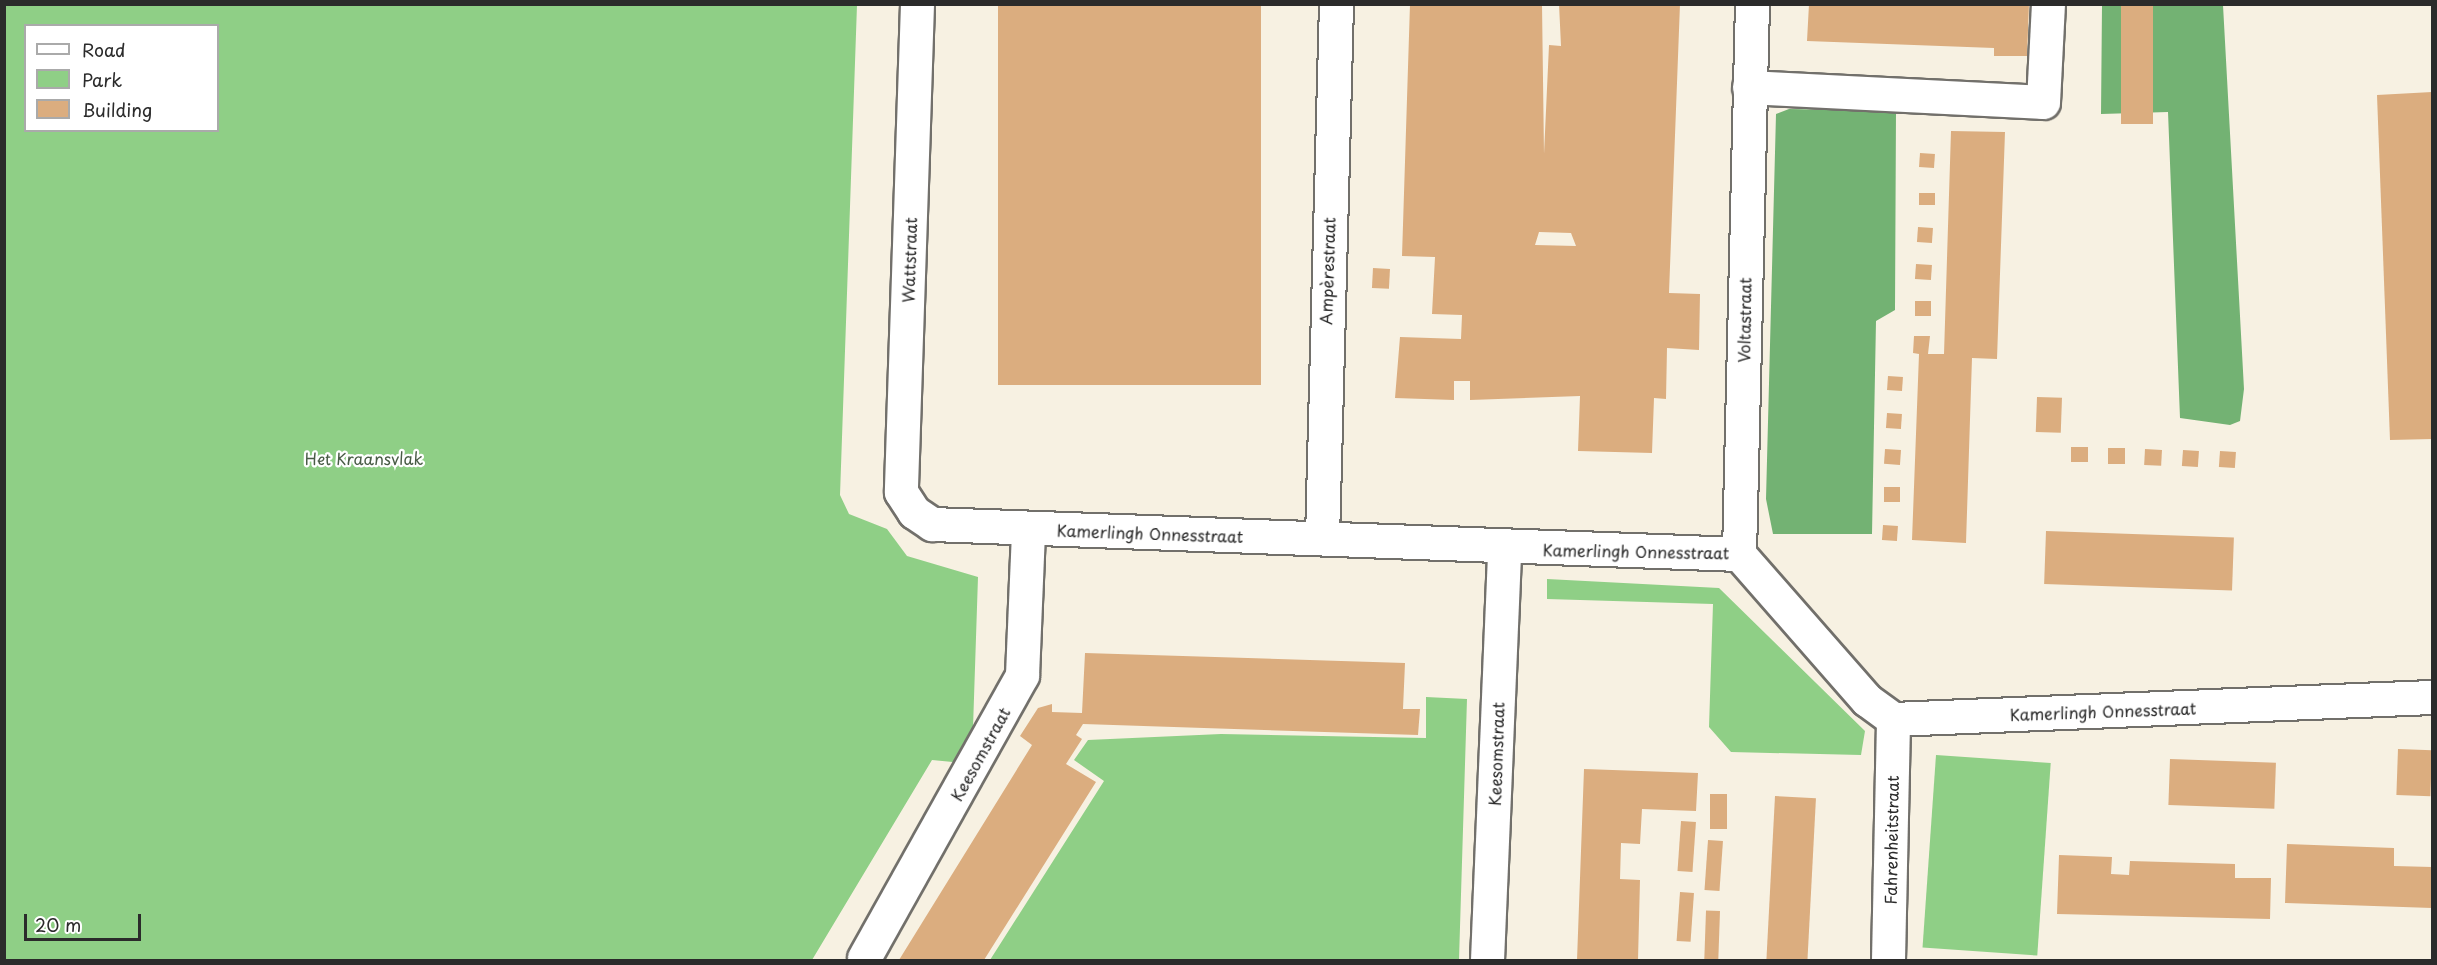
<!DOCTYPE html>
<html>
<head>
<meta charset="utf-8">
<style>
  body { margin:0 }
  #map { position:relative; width:2437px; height:965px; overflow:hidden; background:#f7f1e2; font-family:"Playpen Sans",sans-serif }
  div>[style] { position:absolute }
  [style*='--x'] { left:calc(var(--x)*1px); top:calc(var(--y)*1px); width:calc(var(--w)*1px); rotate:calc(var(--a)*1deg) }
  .green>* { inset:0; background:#8fcf86; transform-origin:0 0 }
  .forest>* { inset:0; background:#73b273 }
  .building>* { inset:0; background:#dbad7f; transform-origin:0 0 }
  .roads { filter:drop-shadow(2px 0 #72706b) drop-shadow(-2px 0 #72706b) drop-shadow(0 2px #72706b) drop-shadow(0 -2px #72706b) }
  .minor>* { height:33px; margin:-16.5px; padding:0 16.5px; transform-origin:16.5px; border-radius:16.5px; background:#fff }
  span { translate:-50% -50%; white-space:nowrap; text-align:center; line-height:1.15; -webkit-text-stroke:4.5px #fff; paint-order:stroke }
  .street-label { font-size:16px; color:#2b2b2b }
  .park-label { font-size:16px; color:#495c46 }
  .frame { position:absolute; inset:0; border:6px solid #2b2b2b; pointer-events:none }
  .legend { position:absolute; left:24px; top:24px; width:195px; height:108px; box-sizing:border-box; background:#fff; border:2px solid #aaa; margin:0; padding:8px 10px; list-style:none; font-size:18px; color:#2b2b2b }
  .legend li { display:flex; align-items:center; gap:12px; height:30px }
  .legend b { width:30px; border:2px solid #aaa }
  .scale { position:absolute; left:24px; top:914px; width:117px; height:27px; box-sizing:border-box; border:3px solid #2b2b2b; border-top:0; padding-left:8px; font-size:18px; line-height:21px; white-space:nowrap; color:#2b2b2b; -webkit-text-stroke:4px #fff; paint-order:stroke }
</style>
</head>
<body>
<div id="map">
  <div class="green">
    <div style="clip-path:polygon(evenodd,5px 5px,857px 5px,840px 495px,849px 514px,887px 529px,907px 556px,978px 577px,973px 728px,963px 763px,932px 760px,812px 960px,5px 960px,5px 5px,26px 26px,218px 26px,218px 130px,26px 130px,26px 26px)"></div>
    <div style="clip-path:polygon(1547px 579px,1719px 588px,1865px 731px,1861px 755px,1731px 752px,1709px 727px,1713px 604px,1547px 599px)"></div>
    <div style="clip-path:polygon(1426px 697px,1467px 699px,1459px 960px,990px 960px,1104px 781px,1074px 760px,1088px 740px,1221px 734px,1426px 738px)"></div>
    <div style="left:1936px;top:755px;width:115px;height:193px;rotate:4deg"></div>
  </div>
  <div class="forest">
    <div style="clip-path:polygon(2102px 5px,2223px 5px,2244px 389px,2240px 421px,2230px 425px,2180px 418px,2168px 112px,2101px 114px)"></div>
    <div style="clip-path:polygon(1789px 109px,1896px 111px,1895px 310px,1876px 321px,1872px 534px,1773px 534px,1766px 499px,1776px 114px)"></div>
  </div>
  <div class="building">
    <div style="left:998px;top:4px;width:263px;height:381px"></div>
    <div style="clip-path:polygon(evenodd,1410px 4px,1542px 4px,1544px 154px,1549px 45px,1561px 46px,1559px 4px,1680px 4px,1669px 293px,1700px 294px,1699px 350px,1667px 348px,1666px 399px,1654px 398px,1652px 453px,1578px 451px,1580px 396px,1470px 400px,1470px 381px,1454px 381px,1454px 400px,1395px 398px,1400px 337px,1461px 339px,1462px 315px,1432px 314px,1435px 257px,1402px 256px,1410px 4px,1539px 232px,1571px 233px,1576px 246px,1535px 245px,1539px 232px)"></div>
    <div style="clip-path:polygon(1809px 4px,2029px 4px,2027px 56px,1994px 56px,1994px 48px,1807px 41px)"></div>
    <div style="left:2121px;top:4px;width:32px;height:120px"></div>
    <div style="clip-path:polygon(2432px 92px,2432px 439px,2390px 440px,2377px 95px)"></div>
    <div style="clip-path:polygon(1951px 131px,2005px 132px,1997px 359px,1972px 358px,1966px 543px,1912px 540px,1919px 354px,1913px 353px,1914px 336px,1930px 336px,1928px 354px,1944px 354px)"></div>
    <div style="left:1920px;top:153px;width:15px;height:14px;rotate:4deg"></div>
    <div style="left:1919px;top:193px;width:16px;height:12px"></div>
    <div style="left:1918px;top:227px;width:15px;height:15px;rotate:4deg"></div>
    <div style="left:1916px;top:264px;width:16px;height:15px;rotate:4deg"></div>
    <div style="left:1373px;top:268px;width:17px;height:20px;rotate:3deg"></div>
    <div style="left:1915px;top:301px;width:16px;height:15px"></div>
    <div style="left:1888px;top:376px;width:15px;height:14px;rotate:4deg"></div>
    <div style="left:2037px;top:397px;width:25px;height:35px;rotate:2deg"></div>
    <div style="left:1887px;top:413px;width:15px;height:15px;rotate:4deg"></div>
    <div style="left:2071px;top:447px;width:17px;height:15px"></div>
    <div style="left:2108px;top:448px;width:17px;height:16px"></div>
    <div style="left:2145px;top:449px;width:17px;height:16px;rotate:3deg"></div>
    <div style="left:1901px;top:450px;width:15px;height:16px;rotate:94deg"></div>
    <div style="left:2183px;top:450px;width:16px;height:16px;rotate:4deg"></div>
    <div style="left:2220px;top:451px;width:16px;height:16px;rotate:4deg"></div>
    <div style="left:1884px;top:487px;width:16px;height:15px"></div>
    <div style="left:1883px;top:525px;width:15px;height:15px;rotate:4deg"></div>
    <div style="left:2046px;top:531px;width:188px;height:53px;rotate:2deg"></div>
    <div style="clip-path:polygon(1085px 653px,1405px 663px,1403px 709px,1420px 709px,1418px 735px,1083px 724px,1076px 735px,1082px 739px,1066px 764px,1096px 782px,984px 960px,899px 960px,1032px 745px,1020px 736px,1038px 708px,1052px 704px,1052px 712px,1082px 713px)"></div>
    <div style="left:2398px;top:749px;width:34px;height:46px;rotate:2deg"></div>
    <div style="left:2170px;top:759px;width:106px;height:46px;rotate:2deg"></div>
    <div style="clip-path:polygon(1584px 769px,1698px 773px,1696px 811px,1642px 809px,1640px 844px,1621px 843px,1620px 879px,1640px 880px,1638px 960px,1577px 960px)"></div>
    <div style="left:1710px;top:794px;width:17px;height:35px"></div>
    <div style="left:1775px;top:796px;width:41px;height:164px;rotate:3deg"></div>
    <div style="left:1681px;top:821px;width:15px;height:50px;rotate:4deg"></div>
    <div style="left:1708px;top:840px;width:15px;height:50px;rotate:4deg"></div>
    <div style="clip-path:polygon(2287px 844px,2394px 848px,2394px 866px,2432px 867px,2432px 908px,2285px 903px)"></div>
    <div style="clip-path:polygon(2059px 855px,2112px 857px,2111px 874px,2129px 875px,2130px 861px,2235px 864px,2235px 878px,2271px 878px,2270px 919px,2057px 914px)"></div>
    <div style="left:1680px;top:892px;width:14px;height:49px;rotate:4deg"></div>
    <div style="left:1720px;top:911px;width:49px;height:14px;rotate:92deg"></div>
  </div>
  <div class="roads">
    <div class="minor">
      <div style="--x:917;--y:4;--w:488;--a:91.9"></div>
      <div style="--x:901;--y:492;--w:24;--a:57"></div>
      <div style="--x:914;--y:512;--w:22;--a:34"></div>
      <div style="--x:932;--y:524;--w:808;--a:2.13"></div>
      <div style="--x:1739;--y:554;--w:194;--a:48.8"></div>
      <div style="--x:1867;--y:700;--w:32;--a:36"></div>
      <div style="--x:1893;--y:719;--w:539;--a:-2.34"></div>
      <div style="--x:1749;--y:87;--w:294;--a:2.9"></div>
      <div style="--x:2043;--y:102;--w:98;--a:-87.1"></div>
      <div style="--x:1322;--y:538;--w:534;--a:-88.5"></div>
      <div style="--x:1739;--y:554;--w:550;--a:-88.65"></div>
      <div style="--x:864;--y:958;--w:324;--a:-60.8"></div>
      <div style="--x:1022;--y:675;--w:146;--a:-87.6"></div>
      <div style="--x:1487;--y:960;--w:412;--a:-87.6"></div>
      <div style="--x:1888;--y:960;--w:241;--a:-88.8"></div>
    </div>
  </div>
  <div class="street-label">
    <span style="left:909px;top:260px;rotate:-88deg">Wattstraat</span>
    <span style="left:1327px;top:271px;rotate:-88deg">Ampèrestraat</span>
    <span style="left:1744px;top:320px;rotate:-89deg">Voltastraat</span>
    <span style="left:1150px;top:533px;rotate:2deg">Kamerlingh Onnesstraat</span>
    <span style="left:1636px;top:551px;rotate:1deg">Kamerlingh Onnesstraat</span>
    <span style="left:2103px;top:711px;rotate:-2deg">Kamerlingh Onnesstraat</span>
    <span style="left:980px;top:754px;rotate:-61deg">Keesomstraat</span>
    <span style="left:1496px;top:754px;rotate:-88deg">Keesomstraat</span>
    <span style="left:1891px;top:840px;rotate:-89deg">Fahrenheitstraat</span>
  </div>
  <div class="park-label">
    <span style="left:364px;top:458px">Het Kraansvlak</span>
  </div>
  <div class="frame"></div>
  <ul class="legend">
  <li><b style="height:8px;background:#fff"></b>Road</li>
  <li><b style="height:16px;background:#8fcf86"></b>Park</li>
  <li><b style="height:16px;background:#dbad7f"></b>Building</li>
  </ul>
  <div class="scale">20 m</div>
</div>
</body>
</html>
